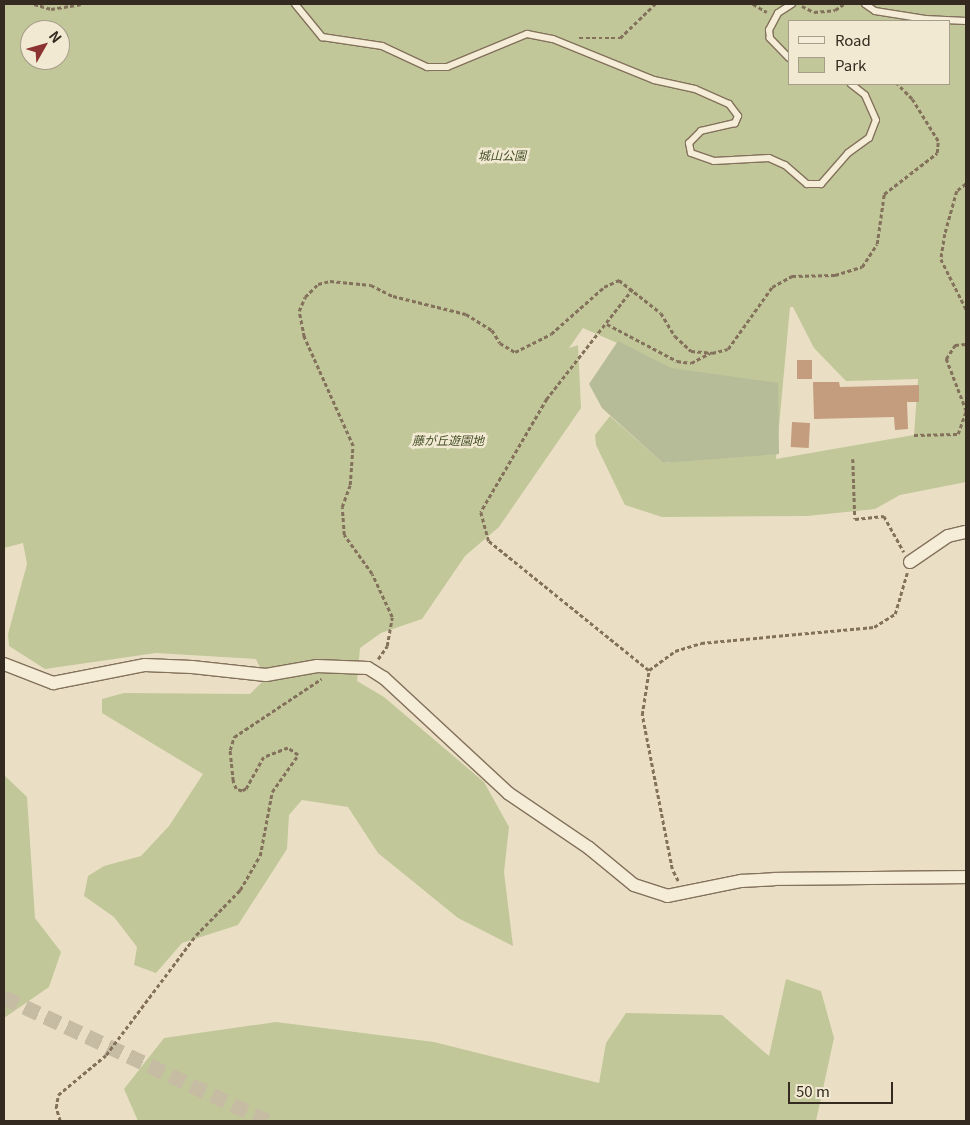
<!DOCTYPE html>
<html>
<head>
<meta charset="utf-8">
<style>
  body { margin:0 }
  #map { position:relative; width:970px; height:1125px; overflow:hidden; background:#eadfc4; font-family:Georgia,"Noto Sans JP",serif }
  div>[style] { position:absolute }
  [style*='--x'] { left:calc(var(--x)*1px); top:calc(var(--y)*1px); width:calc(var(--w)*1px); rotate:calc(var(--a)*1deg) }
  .green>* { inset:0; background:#c1c799 }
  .cemetery>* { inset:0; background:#b7bc98 }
  .building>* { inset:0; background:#c49c7e; transform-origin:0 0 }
  .tertiary-tunnel>* { height:15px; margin-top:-7.5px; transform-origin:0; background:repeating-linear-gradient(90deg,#c6bba3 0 15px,transparent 0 23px) }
  .path>* { height:2.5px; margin-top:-1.25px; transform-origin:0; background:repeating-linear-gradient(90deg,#83715c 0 4px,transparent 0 6.5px) }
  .roads { filter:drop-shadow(1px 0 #83715c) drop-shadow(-1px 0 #83715c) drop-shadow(0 1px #83715c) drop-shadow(0 -1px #83715c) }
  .service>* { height:6px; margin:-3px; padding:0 3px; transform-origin:3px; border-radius:3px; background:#f5edd7 }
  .minor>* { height:12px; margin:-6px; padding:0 6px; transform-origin:6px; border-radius:6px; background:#f5edd7 }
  span { translate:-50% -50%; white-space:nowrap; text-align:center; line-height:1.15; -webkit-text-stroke:5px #f2e9d3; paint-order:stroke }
  .park-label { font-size:12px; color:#444f27; font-style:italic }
  .frame { position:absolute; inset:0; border:5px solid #342a1f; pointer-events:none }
  .legend { position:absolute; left:788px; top:20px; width:162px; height:65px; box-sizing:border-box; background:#f2e9d3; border:1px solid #a69d8b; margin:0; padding:6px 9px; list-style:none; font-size:15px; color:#342a1f }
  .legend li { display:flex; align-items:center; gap:10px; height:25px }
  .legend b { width:25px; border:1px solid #a69d8b }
  .north { position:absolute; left:20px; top:20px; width:50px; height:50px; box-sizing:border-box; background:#f2e9d3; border:1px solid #a69d8b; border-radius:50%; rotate:52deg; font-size:14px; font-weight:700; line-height:20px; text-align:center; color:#342a1f }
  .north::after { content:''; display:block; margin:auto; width:18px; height:22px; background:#8c3332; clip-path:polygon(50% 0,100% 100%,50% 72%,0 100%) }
  .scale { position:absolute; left:788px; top:1082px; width:105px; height:22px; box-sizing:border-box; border:2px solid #342a1f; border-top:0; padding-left:6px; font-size:15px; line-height:18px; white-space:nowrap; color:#342a1f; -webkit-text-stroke:4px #f2e9d3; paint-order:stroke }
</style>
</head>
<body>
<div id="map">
  <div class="green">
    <div style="clip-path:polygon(evenodd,4px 4px,966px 4px,966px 482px,900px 495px,875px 509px,807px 516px,662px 517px,625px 505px,596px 445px,595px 435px,610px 416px,663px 463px,670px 463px,649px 357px,583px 328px,569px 348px,578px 345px,581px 408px,499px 527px,465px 556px,422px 619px,381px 633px,360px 648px,357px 681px,384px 697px,484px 782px,509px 827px,504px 872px,513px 946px,458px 918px,378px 853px,348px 807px,302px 800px,289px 815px,287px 849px,238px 925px,182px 943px,156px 973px,134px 965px,137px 947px,114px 917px,84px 896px,88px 876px,104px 866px,141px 856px,169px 826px,203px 774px,102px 713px,102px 699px,124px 693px,250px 694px,265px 679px,256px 659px,156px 653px,45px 669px,9px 646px,8px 634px,27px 564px,23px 543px,4px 548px,4px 4px,789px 21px,949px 21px,949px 84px,789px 84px,789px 21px,4px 4px,30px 30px,60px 30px,60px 60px,30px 60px,30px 30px,4px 4px,790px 307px,793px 307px,814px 348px,846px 381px,918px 379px,914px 435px,776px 459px,790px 307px)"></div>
    <div style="clip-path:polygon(4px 775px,27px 797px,35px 918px,61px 952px,49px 987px,4px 1018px)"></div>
    <div style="clip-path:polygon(786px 979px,821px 991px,834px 1038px,816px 1121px,138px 1121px,124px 1089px,164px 1038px,276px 1022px,434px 1042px,599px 1083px,606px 1043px,626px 1013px,722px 1015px,769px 1056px)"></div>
  </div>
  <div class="cemetery">
    <div style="clip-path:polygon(618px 341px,671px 368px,778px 383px,779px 454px,663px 463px,602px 408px,589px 384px)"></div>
  </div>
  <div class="building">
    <div style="left:797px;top:360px;width:15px;height:19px"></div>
    <div style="clip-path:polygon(813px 382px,839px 382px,840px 387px,919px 385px,919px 402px,907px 402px,908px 429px,895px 430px,894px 417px,814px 419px)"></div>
    <div style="left:792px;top:422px;width:18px;height:25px;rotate:3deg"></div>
  </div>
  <div class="tertiary-tunnel">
    <div style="--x:4;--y:997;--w:291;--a:25.2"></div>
  </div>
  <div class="path">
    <div style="--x:34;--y:4;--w:18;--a:16"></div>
    <div style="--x:51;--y:9;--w:30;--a:-9"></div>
    <div style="--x:753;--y:4;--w:16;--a:30"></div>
    <div style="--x:802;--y:6;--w:13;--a:27"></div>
    <div style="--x:814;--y:12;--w:21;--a:-5"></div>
    <div style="--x:835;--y:10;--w:11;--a:-34"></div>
    <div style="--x:579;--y:38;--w:41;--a:0"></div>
    <div style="--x:620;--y:38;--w:49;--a:-44.2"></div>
    <div style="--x:966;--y:184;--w:11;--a:142"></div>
    <div style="--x:957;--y:191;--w:45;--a:105.6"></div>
    <div style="--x:945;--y:234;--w:25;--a:99"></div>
    <div style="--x:941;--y:259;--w:56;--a:63.4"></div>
    <div style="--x:633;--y:289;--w:140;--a:128"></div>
    <div style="--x:547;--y:399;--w:131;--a:120.3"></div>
    <div style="--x:481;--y:512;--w:30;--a:75"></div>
    <div style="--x:489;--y:541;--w:206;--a:38.9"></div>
    <div style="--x:607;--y:324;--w:79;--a:27.9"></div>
    <div style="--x:677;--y:361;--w:14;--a:8"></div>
    <div style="--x:691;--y:363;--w:21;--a:-28"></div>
    <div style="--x:914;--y:435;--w:44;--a:-1.3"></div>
    <div style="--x:958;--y:434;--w:24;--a:-71"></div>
    <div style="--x:966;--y:411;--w:56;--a:-111"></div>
    <div style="--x:946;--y:359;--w:17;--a:-57"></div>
    <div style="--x:955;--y:345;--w:11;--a:-5"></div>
    <div style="--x:853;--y:459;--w:60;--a:88.1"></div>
    <div style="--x:855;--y:519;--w:29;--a:-6"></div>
    <div style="--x:884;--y:516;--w:41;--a:60.9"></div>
    <div style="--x:378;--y:659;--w:16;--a:-55"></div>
    <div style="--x:387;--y:646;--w:29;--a:-80"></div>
    <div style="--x:392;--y:617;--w:47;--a:-114.9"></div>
    <div style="--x:372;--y:574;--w:48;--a:-125.7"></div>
    <div style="--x:344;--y:535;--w:28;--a:-94"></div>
    <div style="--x:342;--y:507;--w:23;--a:-70"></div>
    <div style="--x:350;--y:485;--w:39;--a:-86"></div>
    <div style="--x:353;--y:446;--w:120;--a:-114.2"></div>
    <div style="--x:304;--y:337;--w:26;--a:-101"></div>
    <div style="--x:299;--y:311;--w:15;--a:-67"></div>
    <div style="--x:305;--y:297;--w:18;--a:-45"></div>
    <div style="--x:318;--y:284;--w:12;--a:-14"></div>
    <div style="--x:330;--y:281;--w:41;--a:5.6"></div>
    <div style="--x:371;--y:285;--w:25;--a:27"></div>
    <div style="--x:393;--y:296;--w:75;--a:13.9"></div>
    <div style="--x:466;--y:314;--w:31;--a:32"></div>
    <div style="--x:492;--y:330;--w:15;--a:58"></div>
    <div style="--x:500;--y:343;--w:17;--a:31"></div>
    <div style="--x:515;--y:352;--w:40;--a:-26.6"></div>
    <div style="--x:551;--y:334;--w:71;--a:-41.6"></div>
    <div style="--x:604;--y:287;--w:17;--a:-25"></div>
    <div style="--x:619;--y:280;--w:53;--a:38.2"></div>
    <div style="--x:661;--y:313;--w:27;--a:59"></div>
    <div style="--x:675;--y:336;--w:22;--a:43"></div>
    <div style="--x:691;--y:351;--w:21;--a:5"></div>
    <div style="--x:712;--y:353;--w:16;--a:-14"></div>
    <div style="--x:728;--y:349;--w:76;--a:-54.6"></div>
    <div style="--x:772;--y:287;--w:23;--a:-29"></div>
    <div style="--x:792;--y:276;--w:43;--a:-1.3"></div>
    <div style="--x:835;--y:275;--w:28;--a:-17"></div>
    <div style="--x:862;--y:267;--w:27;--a:-57"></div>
    <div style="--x:877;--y:244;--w:50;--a:-82"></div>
    <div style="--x:884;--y:194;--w:67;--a:-37.7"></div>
    <div style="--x:937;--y:153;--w:12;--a:-85"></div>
    <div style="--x:938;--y:141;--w:49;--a:-121.8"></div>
    <div style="--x:912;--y:99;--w:21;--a:-135"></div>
    <div style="--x:678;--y:881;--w:13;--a:-117"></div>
    <div style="--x:672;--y:869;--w:157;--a:-101"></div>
    <div style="--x:642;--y:715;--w:46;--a:-81.2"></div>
    <div style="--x:649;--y:670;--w:32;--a:-36"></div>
    <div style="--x:675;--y:651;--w:27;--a:-17"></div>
    <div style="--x:701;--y:643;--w:174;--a:-5.3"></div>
    <div style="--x:874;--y:627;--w:25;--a:-32"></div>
    <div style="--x:895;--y:614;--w:43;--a:-73.7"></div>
    <div style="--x:60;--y:1121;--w:14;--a:-107"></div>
    <div style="--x:56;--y:1108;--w:13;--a:-81"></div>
    <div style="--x:58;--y:1095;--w:62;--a:-39.8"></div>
    <div style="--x:106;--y:1055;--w:150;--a:-53.1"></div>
    <div style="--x:196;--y:935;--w:63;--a:-45.6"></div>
    <div style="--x:240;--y:890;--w:39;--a:-60"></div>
    <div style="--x:260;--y:856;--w:65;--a:-79.4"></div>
    <div style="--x:272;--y:792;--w:45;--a:-54.9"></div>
    <div style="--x:298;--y:755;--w:12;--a:-145"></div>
    <div style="--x:288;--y:748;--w:26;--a:159"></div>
    <div style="--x:264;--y:757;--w:37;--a:119"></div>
    <div style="--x:246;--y:789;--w:4;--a:153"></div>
    <div style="--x:242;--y:791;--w:6;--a:-162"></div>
    <div style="--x:236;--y:789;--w:9;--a:-111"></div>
    <div style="--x:233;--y:781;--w:31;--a:-96"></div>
    <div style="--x:230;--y:750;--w:14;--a:-73"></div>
    <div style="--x:234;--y:737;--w:105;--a:-33.7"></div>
  </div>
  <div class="roads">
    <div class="service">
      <div style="--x:295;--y:4;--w:43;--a:50.7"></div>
      <div style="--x:322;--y:37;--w:61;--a:8.5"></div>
      <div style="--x:382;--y:46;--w:50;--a:25"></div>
      <div style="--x:427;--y:67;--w:20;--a:0"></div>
      <div style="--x:447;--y:67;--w:87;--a:-22.4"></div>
      <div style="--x:527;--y:34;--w:26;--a:11"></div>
      <div style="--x:553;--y:39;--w:109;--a:22.1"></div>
      <div style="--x:654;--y:80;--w:42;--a:12.4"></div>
      <div style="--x:695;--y:89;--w:37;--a:24"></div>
      <div style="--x:729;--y:104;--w:15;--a:53"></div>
      <div style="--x:738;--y:116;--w:8;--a:113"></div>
      <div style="--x:735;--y:123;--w:35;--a:167"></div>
      <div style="--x:701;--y:131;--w:17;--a:135"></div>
      <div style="--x:689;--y:143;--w:10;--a:79"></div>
      <div style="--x:691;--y:153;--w:24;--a:19"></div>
      <div style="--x:714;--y:161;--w:55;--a:-3.1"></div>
      <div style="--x:769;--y:158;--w:17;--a:24"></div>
      <div style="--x:785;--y:165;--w:29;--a:41"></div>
      <div style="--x:807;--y:184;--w:14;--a:0"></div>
      <div style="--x:821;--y:184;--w:41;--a:-48.9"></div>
      <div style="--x:848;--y:153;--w:26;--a:-36"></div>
      <div style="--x:869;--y:138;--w:19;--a:-69"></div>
      <div style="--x:876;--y:120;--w:27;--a:-114"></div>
      <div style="--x:865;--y:95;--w:18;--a:-142"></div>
      <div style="--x:865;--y:4;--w:12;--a:35"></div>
      <div style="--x:875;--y:11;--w:51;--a:9.1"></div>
      <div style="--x:925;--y:19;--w:41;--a:2.8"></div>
      <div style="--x:789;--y:58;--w:28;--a:-134"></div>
      <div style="--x:770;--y:38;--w:8;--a:-97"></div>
      <div style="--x:769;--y:30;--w:19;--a:-62"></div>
      <div style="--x:778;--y:13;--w:17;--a:-33"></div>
    </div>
    <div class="minor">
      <div style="--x:910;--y:562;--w:46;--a:-34.4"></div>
      <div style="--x:948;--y:536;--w:18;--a:-13"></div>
      <div style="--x:4;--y:664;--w:53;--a:21.2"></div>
      <div style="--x:53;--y:683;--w:94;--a:-11.1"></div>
      <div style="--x:145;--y:665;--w:47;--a:2.4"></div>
      <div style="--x:192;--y:667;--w:74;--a:6.2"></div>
      <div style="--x:266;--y:675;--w:52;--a:-10"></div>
      <div style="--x:317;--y:666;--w:51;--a:2.2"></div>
      <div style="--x:368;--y:668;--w:19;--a:32"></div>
      <div style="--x:384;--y:678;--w:169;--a:42.8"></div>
      <div style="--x:508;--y:793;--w:98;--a:34.2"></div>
      <div style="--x:589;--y:848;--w:58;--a:39.4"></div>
      <div style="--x:634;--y:885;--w:35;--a:18"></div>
      <div style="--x:667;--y:896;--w:76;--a:-11.5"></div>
      <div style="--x:741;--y:881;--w:33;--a:-3"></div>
      <div style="--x:774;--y:879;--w:192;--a:-0.6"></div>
    </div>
  </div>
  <div class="park-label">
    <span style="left:502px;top:155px">城山公園</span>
    <span style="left:448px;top:440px">藤が丘遊園地</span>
  </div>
  <div class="frame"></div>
  <ul class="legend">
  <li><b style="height:6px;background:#f5edd7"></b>Road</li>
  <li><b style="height:14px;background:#c1c799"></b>Park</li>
  </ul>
  <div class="north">N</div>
  <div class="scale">50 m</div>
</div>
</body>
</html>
